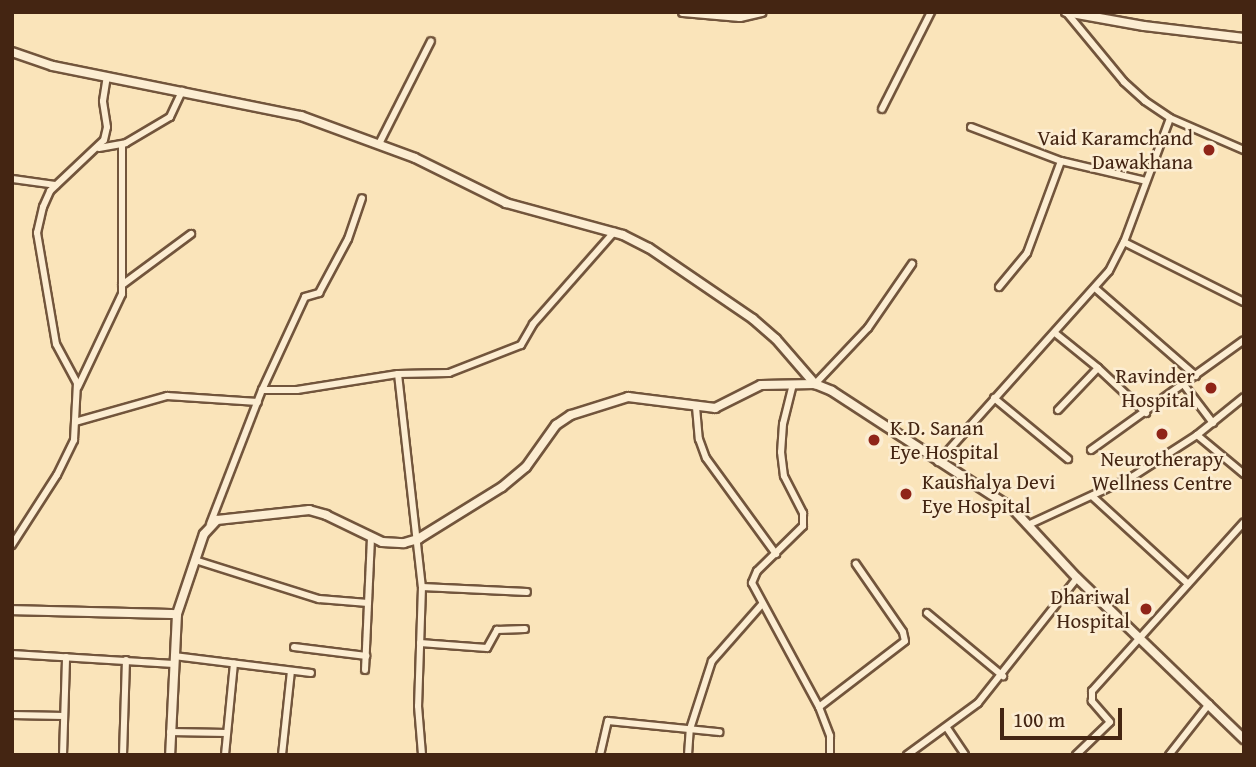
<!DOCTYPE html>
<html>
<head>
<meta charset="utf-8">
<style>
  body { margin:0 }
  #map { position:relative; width:1256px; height:767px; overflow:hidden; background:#fae4ba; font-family:"Gentium Book Plus",serif }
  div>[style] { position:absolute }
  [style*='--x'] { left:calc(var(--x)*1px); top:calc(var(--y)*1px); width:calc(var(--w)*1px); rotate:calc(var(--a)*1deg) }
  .roads { filter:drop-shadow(2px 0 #72553c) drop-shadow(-2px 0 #72553c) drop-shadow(0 2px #72553c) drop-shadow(0 -2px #72553c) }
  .minor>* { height:6px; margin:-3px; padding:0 3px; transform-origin:3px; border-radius:3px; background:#fcedd2 }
  .tertiary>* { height:8px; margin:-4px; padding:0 4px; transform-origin:4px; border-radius:4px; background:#fcedd2 }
  .dots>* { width:19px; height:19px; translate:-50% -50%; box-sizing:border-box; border:4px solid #fcedd2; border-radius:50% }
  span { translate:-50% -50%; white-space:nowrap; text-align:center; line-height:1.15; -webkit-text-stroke:5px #fcedd2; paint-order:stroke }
  .poi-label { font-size:21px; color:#442512 }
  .right { translate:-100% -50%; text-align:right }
  .left { translate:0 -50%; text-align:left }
  .frame { position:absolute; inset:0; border:14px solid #442512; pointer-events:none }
  .scale { position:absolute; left:1000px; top:708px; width:122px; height:32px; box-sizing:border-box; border:4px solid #442512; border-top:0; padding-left:9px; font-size:21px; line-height:24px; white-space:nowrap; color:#442512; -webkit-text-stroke:5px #fcedd2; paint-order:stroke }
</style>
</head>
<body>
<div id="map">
  <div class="roads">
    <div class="minor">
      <div style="--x:1067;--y:13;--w:89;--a:50.4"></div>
      <div style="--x:1124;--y:82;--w:28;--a:42"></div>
      <div style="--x:1145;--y:101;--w:30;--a:34"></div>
      <div style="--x:1170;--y:118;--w:81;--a:23.4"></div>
      <div style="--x:882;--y:109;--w:109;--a:-63.2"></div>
      <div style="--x:971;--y:127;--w:96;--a:20.7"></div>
      <div style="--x:1061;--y:161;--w:87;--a:13.2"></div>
      <div style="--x:379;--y:144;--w:115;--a:-63.2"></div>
      <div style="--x:99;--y:148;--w:27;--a:-10"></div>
      <div style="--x:126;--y:143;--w:51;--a:-30.6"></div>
      <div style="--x:170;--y:117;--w:29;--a:-65"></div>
      <div style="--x:12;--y:179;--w:44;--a:7.8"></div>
      <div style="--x:1124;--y:242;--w:134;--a:26.6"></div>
      <div style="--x:122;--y:285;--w:86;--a:-36.5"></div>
      <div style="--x:999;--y:287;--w:44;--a:-50.5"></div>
      <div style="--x:1027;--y:253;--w:98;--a:-69.7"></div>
      <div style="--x:1095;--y:288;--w:134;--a:41.1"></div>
      <div style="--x:1055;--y:333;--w:55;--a:39.1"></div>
      <div style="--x:1098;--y:368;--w:66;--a:43.2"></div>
      <div style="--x:398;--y:374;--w:214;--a:83.6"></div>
      <div style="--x:422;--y:587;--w:119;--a:91.9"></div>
      <div style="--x:418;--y:706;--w:49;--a:85.3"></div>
      <div style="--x:793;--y:384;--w:41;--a:104"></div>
      <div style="--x:783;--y:424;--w:28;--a:94"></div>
      <div style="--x:781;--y:452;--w:24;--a:83"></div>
      <div style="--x:784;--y:476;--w:42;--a:62.8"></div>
      <div style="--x:803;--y:513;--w:13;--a:90"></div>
      <div style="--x:803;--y:526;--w:64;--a:135.6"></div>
      <div style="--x:757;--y:571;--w:13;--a:113"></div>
      <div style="--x:752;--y:583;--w:141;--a:61.6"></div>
      <div style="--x:819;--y:707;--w:31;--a:69"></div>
      <div style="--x:830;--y:736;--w:19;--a:90"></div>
      <div style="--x:815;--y:384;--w:77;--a:-46.6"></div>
      <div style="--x:868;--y:328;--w:78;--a:-55.5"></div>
      <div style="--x:1184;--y:385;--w:48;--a:52.7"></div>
      <div style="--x:78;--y:387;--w:103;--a:-64.7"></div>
      <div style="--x:122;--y:294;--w:149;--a:-90"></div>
      <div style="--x:262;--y:390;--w:35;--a:0"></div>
      <div style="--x:297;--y:390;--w:102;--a:-9"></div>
      <div style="--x:398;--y:374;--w:51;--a:-1.1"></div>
      <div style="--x:449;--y:373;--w:77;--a:-21.3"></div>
      <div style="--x:521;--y:345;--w:24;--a:-60"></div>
      <div style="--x:533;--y:324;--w:123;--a:-48.6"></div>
      <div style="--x:994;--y:398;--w:96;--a:39.5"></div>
      <div style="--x:696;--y:407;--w:32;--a:85"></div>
      <div style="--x:699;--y:439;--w:20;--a:70"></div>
      <div style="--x:706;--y:458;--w:119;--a:53.9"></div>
      <div style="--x:1058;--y:410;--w:58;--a:-46.4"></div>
      <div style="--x:75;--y:422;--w:96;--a:-15.8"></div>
      <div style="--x:167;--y:396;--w:91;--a:3.8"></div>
      <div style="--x:1197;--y:435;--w:61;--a:39.7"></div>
      <div style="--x:1091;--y:450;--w:188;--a:-35.7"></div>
      <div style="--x:938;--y:462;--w:256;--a:-48.2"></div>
      <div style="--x:1109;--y:271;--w:33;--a:-63"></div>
      <div style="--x:1124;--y:242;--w:132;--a:-69.6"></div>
      <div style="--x:1092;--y:496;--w:130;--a:42.5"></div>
      <div style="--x:210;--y:524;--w:144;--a:-68.8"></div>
      <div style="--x:262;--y:390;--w:102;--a:-65.2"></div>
      <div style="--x:305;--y:297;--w:15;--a:-16"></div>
      <div style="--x:319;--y:293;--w:61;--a:-61.8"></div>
      <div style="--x:348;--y:239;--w:43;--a:-71.1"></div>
      <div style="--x:1028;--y:525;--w:115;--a:-24.8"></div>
      <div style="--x:1132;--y:477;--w:77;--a:-32.9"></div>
      <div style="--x:1197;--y:435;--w:60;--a:-39"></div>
      <div style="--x:12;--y:545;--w:83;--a:-57.3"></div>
      <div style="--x:57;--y:475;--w:39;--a:-64"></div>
      <div style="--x:74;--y:440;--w:57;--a:-87"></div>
      <div style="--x:77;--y:383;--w:44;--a:-118.3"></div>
      <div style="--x:56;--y:344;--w:113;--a:-99.7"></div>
      <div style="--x:37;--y:233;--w:27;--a:-77"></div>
      <div style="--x:43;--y:207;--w:17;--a:-66"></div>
      <div style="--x:50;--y:191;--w:74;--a:-43.4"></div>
      <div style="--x:104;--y:140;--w:13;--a:-77"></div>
      <div style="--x:107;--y:127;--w:26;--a:-99"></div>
      <div style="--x:103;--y:101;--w:24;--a:-81"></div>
      <div style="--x:195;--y:560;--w:130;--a:17.5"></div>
      <div style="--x:319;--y:599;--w:49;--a:4.7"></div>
      <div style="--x:422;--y:587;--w:105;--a:2.7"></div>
      <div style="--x:927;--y:613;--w:99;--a:39.7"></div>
      <div style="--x:420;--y:643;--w:67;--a:4.3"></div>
      <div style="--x:487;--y:648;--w:21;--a:-61"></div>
      <div style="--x:497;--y:630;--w:28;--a:-2"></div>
      <div style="--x:294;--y:647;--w:73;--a:7.1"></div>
      <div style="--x:12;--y:654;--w:162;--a:3.5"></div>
      <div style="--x:174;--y:656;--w:138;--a:7.1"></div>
      <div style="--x:365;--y:670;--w:132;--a:-87.4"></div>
      <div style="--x:819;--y:707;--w:108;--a:-37.5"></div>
      <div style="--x:905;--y:641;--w:9;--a:-103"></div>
      <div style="--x:903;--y:632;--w:83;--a:-124.7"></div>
      <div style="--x:12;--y:715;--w:52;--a:1.1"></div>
      <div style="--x:947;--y:728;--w:32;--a:56"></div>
      <div style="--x:170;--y:732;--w:57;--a:1"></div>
      <div style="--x:63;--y:755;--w:98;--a:-88.2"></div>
      <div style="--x:123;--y:755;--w:95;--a:-88.2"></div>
      <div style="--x:225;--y:755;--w:92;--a:-84.4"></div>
      <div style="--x:282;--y:755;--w:84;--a:-83.9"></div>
      <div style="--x:600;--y:755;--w:35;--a:-77"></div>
      <div style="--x:608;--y:721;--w:112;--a:5.7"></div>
      <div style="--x:688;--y:755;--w:26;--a:-86"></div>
      <div style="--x:690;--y:729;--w:71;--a:-72.1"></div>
      <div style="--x:712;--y:661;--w:76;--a:-48.7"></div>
      <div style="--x:907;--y:755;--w:88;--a:-36.2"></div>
      <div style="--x:978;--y:703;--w:159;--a:-51.6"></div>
      <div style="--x:1076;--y:755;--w:47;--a:-44.1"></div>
      <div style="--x:1110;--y:722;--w:28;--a:-131"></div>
      <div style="--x:1092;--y:701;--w:10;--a:-90"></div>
      <div style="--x:1092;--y:691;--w:227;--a:-48"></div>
      <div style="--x:1169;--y:755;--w:65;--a:-51.9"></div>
    </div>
    <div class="tertiary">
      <div style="--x:683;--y:12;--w:57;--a:5"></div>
      <div style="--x:740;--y:17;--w:22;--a:-13"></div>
      <div style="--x:1066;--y:12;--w:79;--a:10.2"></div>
      <div style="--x:1144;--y:26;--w:101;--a:6.8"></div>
      <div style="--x:12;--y:52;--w:43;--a:18.9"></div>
      <div style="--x:53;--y:66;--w:253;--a:11.4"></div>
      <div style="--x:301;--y:116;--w:121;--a:20.2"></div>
      <div style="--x:415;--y:158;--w:102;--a:26.3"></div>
      <div style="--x:506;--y:203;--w:121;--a:15.3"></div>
      <div style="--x:623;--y:235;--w:29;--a:27"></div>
      <div style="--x:649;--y:248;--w:126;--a:34.3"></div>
      <div style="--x:753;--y:319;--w:30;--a:41"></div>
      <div style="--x:776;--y:339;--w:60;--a:49.1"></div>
      <div style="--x:12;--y:610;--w:165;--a:1.4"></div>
      <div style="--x:177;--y:614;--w:141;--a:92.8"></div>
      <div style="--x:177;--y:614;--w:84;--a:-71.4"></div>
      <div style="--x:204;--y:534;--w:19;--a:-47"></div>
      <div style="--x:217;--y:520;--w:93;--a:-6.2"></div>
      <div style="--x:309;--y:510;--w:18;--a:16"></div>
      <div style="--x:326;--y:515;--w:62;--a:25.7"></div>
      <div style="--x:382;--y:542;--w:22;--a:3"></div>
      <div style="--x:404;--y:543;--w:15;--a:-16"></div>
      <div style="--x:418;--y:539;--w:99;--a:-31.8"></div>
      <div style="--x:502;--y:487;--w:31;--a:-40"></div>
      <div style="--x:526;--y:467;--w:52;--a:-54.5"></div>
      <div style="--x:556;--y:425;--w:18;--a:-34"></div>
      <div style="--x:571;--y:415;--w:60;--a:-17.5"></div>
      <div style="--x:628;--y:397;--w:88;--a:7.2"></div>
      <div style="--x:715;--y:408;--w:51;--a:-26.6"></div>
      <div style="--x:761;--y:385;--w:54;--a:-1.1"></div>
      <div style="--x:815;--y:384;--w:18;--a:22"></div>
      <div style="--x:832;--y:391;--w:216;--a:33.1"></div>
      <div style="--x:1013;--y:509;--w:94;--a:47.2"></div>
      <div style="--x:1077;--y:578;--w:232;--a:44"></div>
    </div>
  </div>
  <div class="dots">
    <div style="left:1209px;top:150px;background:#8f2418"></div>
    <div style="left:1211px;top:388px;background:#8f2418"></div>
    <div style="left:1162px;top:434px;background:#8f2418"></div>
    <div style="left:874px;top:440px;background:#8f2418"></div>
    <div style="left:906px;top:494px;background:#8f2418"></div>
    <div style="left:1146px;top:609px;background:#8f2418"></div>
  </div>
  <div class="poi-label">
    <span class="right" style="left:1193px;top:150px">Vaid Karamchand<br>Dawakhana</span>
    <span class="right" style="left:1195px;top:388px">Ravinder<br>Hospital</span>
    <span class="left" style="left:890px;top:440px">K.D. Sanan<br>Eye Hospital</span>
    <span style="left:1162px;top:471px">Neurotherapy<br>Wellness Centre</span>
    <span class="left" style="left:922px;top:494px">Kaushalya Devi<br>Eye Hospital</span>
    <span class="right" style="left:1130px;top:609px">Dhariwal<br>Hospital</span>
  </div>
  <div class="frame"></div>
  <div class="scale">100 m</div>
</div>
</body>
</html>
